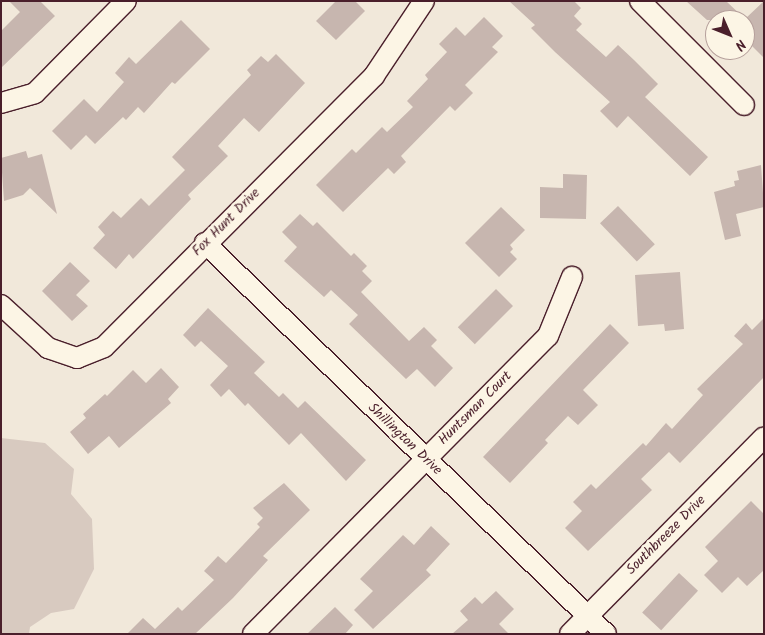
<!DOCTYPE html>
<html>
<head>
<meta charset="utf-8">
<style>
  body { margin:0 }
  #map { position:relative; width:765px; height:635px; overflow:hidden; background:#f1e8da; font-family:Kalam,sans-serif }
  div>[style] { position:absolute }
  [style*='--x'] { left:calc(var(--x)*1px); top:calc(var(--y)*1px); width:calc(var(--w)*1px); rotate:calc(var(--a)*1deg) }
  .green>* { inset:0; background:#d8cac0 }
  .building>* { inset:0; background:#c7b6af; transform-origin:0 0 }
  .roads { filter:drop-shadow(1px 0 #4a1f2b) drop-shadow(-1px 0 #4a1f2b) drop-shadow(0 1px #4a1f2b) drop-shadow(0 -1px #4a1f2b) }
  .minor>* { height:20px; margin:-10px; padding:0 10px; transform-origin:10px; border-radius:10px; background:#fcf5e5 }
  span { translate:-50% -50%; white-space:nowrap; text-align:center; line-height:1.15; -webkit-text-stroke:5px #fcf5e5; paint-order:stroke }
  .street-label { font-size:14px; color:#4a1f2b }
  .frame { position:absolute; inset:0; border:2px solid #4a1f2b; pointer-events:none }
  .north { position:absolute; left:705px; top:10px; width:50px; height:50px; box-sizing:border-box; background:#fcf5e5; border:1px solid #b59f9b; border-radius:50%; rotate:134deg; font-size:14px; font-weight:700; line-height:20px; text-align:center; color:#4a1f2b }
  .north::after { content:''; display:block; margin:auto; width:18px; height:22px; background:#4a1f2b; clip-path:polygon(50% 0,100% 100%,50% 72%,0 100%) }
</style>
</head>
<body>
<div id="map">
  <div class="green">
    <div style="clip-path:polygon(1px 438px,45px 443px,74px 469px,71px 494px,92px 519px,94px 569px,74px 609px,51px 613px,30px 627px,29px 634px,1px 634px)"></div>
  </div>
  <div class="building">
    <div style="clip-path:polygon(9px 1px,40px 1px,55px 16px,1px 68px,1px 31px,20px 12px)"></div>
    <div style="clip-path:polygon(336px 1px,355px 1px,365px 11px,336px 40px,316px 21px)"></div>
    <div style="clip-path:polygon(509px 1px,574px 1px,581px 8px,574px 16px,582px 24px,576px 30px,606px 57px,618px 45px,634px 60px,658px 84px,645px 97px,708px 157px,690px 176px,628px 116px,617px 128px,600px 111px,610px 102px,555px 52px,531px 28px,535px 25px)"></div>
    <div style="clip-path:polygon(686px 1px,726px 1px,745px 19px,764px 1px,764px 58px,745px 39px,745px 20px,707px 20px)"></div>
    <div style="clip-path:polygon(484px 17px,503px 36px,492px 47px,498px 52px,465px 85px,473px 93px,455px 111px,450px 106px,401px 156px,406px 162px,394px 174px,388px 168px,343px 212px,316px 185px,352px 149px,356px 153px,382px 127px,387px 132px,413px 107px,407px 101px,428px 79px,425px 75px,447px 52px,439px 44px,456px 27px,465px 36px)"></div>
    <div style="clip-path:polygon(181px 20px,210px 49px,175px 84px,172px 82px,144px 113px,138px 107px,126px 120px,123px 117px,95px 144px,86px 135px,71px 150px,52px 131px,84px 99px,97px 112px,124px 82px,115px 73px,129px 57px,136px 64px)"></div>
    <div style="clip-path:polygon(276px 54px,305px 83px,259px 132px,244px 118px,218px 146px,228px 156px,188px 195px,191px 199px,133px 259px,129px 254px,116px 269px,93px 248px,105px 235px,98px 227px,113px 211px,121px 218px,141px 198px,149px 206px,185px 170px,172px 157px,251px 75px,247px 70px,261px 56px,268px 62px)"></div>
    <div style="clip-path:polygon(26px 151px,28px 158px,42px 154px,57px 214px,30px 188px,23px 195px,4px 201px,1px 158px)"></div>
    <div style="clip-path:polygon(761px 165px,764px 207px,736px 214px,741px 236px,725px 240px,714px 192px,735px 186px,734px 181px,739px 180px,737px 171px)"></div>
    <div style="clip-path:polygon(563px 174px,587px 175px,586px 219px,540px 218px,540px 187px,563px 188px)"></div>
    <div style="left:618px;top:206px;width:53px;height:25px;rotate:46deg"></div>
    <div style="clip-path:polygon(501px 207px,525px 230px,510px 245px,513px 249px,510px 252px,517px 259px,499px 277px,465px 243px)"></div>
    <div style="clip-path:polygon(300px 214px,313px 226px,317px 222px,351px 256px,354px 253px,367px 266px,362px 271px,372px 281px,361px 292px,409px 341px,424px 327px,437px 340px,431px 346px,453px 368px,435px 387px,417px 369px,406px 379px,349px 324px,358px 315px,331px 290px,324px 297px,284px 261px,297px 247px,282px 232px)"></div>
    <div style="clip-path:polygon(70px 262px,90px 281px,76px 295px,88px 306px,72px 321px,42px 291px)"></div>
    <div style="clip-path:polygon(680px 272px,684px 329px,665px 331px,664px 324px,638px 326px,635px 275px)"></div>
    <div style="left:496px;top:289px;width:24px;height:54px;rotate:45deg"></div>
    <div style="clip-path:polygon(208px 308px,265px 362px,254px 373px,279px 397px,283px 393px,298px 408px,305px 401px,366px 460px,346px 481px,301px 433px,289px 445px,248px 403px,245px 406px,229px 389px,221px 397px,210px 385px,228px 366px,201px 341px,195px 347px,183px 335px)"></div>
    <div style="clip-path:polygon(764px 318px,764px 377px,680px 463px,669px 452px,641px 479px,652px 490px,588px 551px,565px 528px,582px 511px,573px 502px,591px 484px,596px 489px,643px 443px,646px 446px,666px 423px,672px 429px,703px 395px,697px 389px,743px 344px,734px 336px,746px 323px,752px 330px)"></div>
    <div style="clip-path:polygon(610px 324px,629px 343px,583px 390px,598px 405px,578px 425px,568px 416px,545px 440px,548px 443px,510px 483px,483px 457px)"></div>
    <div style="clip-path:polygon(161px 368px,179px 387px,168px 399px,171px 403px,119px 448px,109px 436px,88px 454px,70px 432px,86px 418px,83px 414px,105px 394px,107px 396px,133px 370px,146px 383px)"></div>
    <div style="clip-path:polygon(284px 483px,310px 510px,263px 556px,268px 560px,233px 598px,195px 634px,127px 634px,143px 618px,155px 629px,178px 607px,182px 611px,214px 580px,204px 571px,218px 556px,226px 563px,260px 527px,257px 524px,263px 518px,253px 508px)"></div>
    <div style="clip-path:polygon(751px 501px,764px 514px,764px 570px,747px 586px,738px 577px,722px 593px,704px 575px,718px 561px,705px 547px)"></div>
    <div style="clip-path:polygon(431px 526px,450px 544px,426px 570px,431px 575px,373px 629px,354px 610px,373px 591px,360px 579px,403px 535px,414px 545px)"></div>
    <div style="left:679px;top:573px;width:26px;height:54px;rotate:43deg"></div>
    <div style="clip-path:polygon(496px 591px,514px 609px,499px 624px,509px 634px,452px 634px,468px 620px,460px 611px,475px 597px,482px 604px)"></div>
    <div style="clip-path:polygon(335px 607px,353px 625px,345px 634px,307px 634px)"></div>
  </div>
  <div class="roads">
    <div class="minor">
      <div style="--x:640;--y:1;--w:147;--a:45"></div>
      <div style="--x:1;--y:103;--w:35;--a:-16"></div>
      <div style="--x:35;--y:93;--w:129;--a:-45.3"></div>
      <div style="--x:205;--y:243;--w:560;--a:44.28"></div>
      <div style="--x:1;--y:305;--w:64;--a:42.5"></div>
      <div style="--x:48;--y:348;--w:31;--a:19"></div>
      <div style="--x:77;--y:358;--w:29;--a:-22"></div>
      <div style="--x:104;--y:347;--w:383;--a:-45.1"></div>
      <div style="--x:374;--y:76;--w:90;--a:-56.3"></div>
      <div style="--x:253;--y:634;--w:419;--a:-45.3"></div>
      <div style="--x:548;--y:336;--w:64;--a:-67.9"></div>
      <div style="--x:570;--y:634;--w:276;--a:-45.4"></div>
    </div>
  </div>
  <div class="street-label">
    <span style="left:226px;top:222px;rotate:-45deg">Fox Hunt Drive</span>
    <span style="left:475px;top:408px;rotate:-45deg">Huntsman Court</span>
    <span style="left:405px;top:439px;rotate:44deg">Shillington Drive</span>
    <span style="left:666px;top:535px;rotate:-45deg">Southbreeze Drive</span>
  </div>
  <div class="frame"></div>
  <div class="north">N</div>
</div>
</body>
</html>
